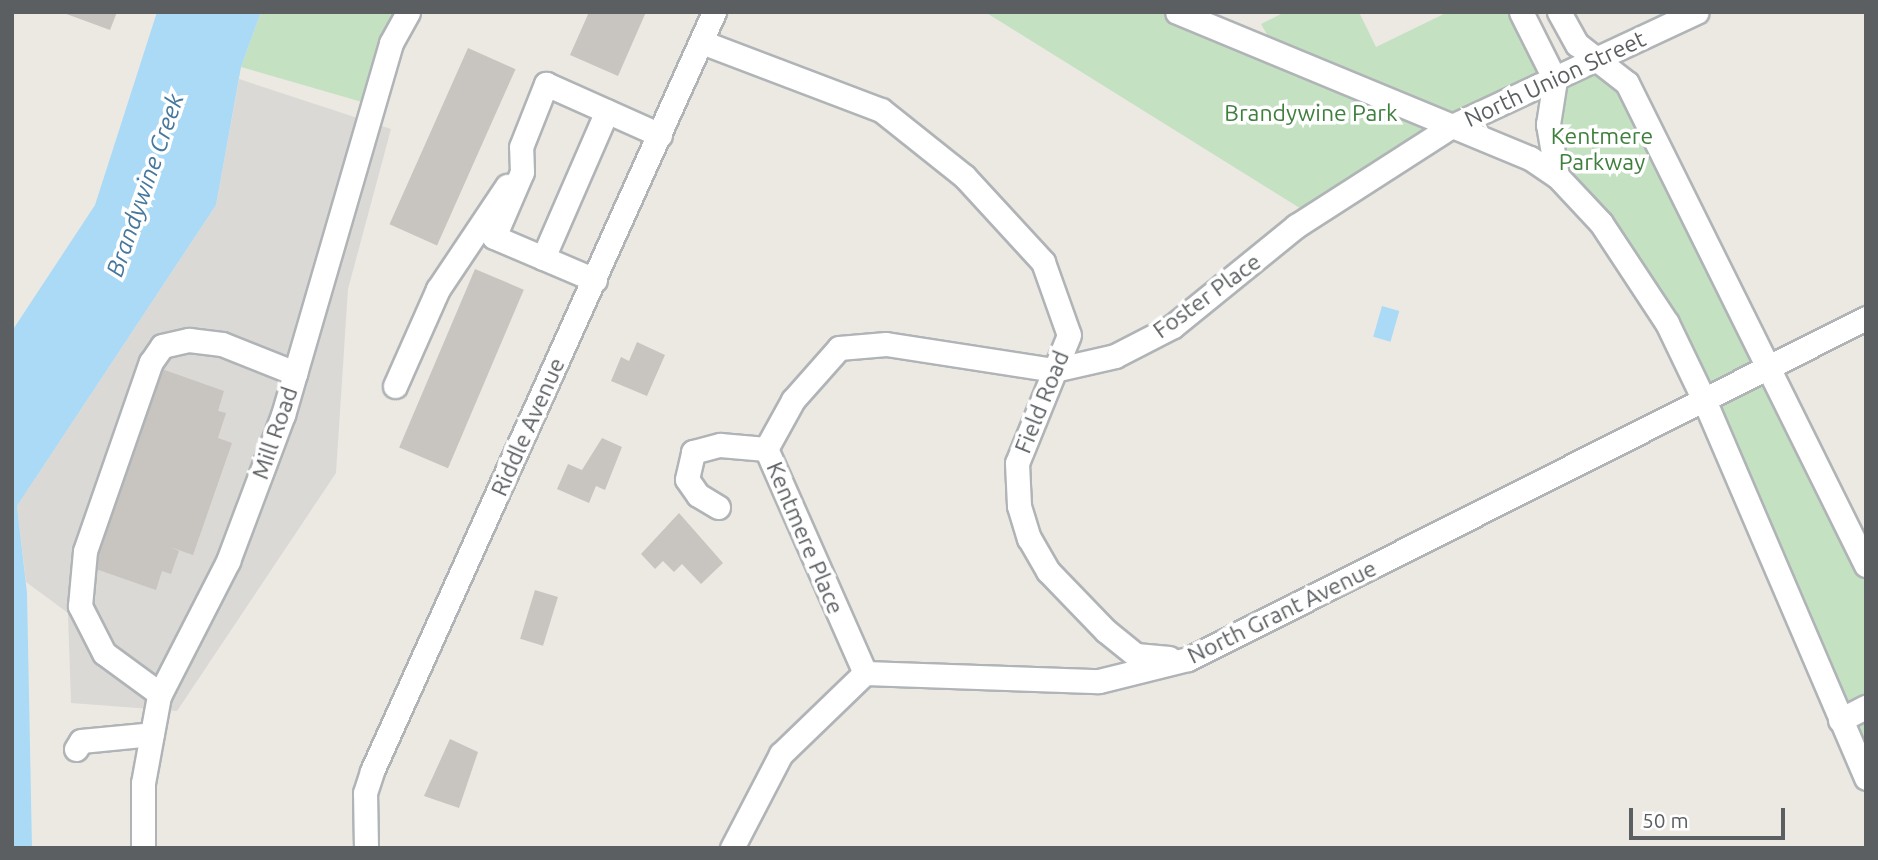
<!DOCTYPE html>
<html>
<head>
<meta charset="utf-8">
<style>
  body { margin:0 }
  #map { position:relative; width:1878px; height:860px; overflow:hidden; background:#ece9e3; font-family:Ubuntu,sans-serif }
  div>[style] { position:absolute }
  [style*='--x'] { left:calc(var(--x)*1px); top:calc(var(--y)*1px); width:calc(var(--w)*1px); rotate:calc(var(--a)*1deg) }
  .industrial>* { inset:0; background:#dbd9d5 }
  .green>* { inset:0; background:#c4e1c2 }
  .water>* { inset:0; background:#aadaf6; transform-origin:0 0 }
  .building>* { inset:0; background:#c8c4c0; transform-origin:0 0 }
  .roads { filter:drop-shadow(2px 0 #b0b4b7) drop-shadow(-2px 0 #b0b4b7) drop-shadow(0 2px #b0b4b7) drop-shadow(0 -2px #b0b4b7) }
  .minor>* { height:23px; margin:-11.5px; padding:0 11.5px; transform-origin:11.5px; border-radius:11.5px; background:#fff }
  span { translate:-50% -50%; white-space:nowrap; text-align:center; line-height:1.15; -webkit-text-stroke:7px #fff; paint-order:stroke }
  .street-label { font-size:23px; color:#5b5f62 }
  .park-label { font-size:23px; color:#3f7f3d }
  .water-label { font-size:24px; color:#46779d; font-style:italic }
  .frame { position:absolute; inset:0; border:14px solid #5b5f62; pointer-events:none }
  .scale { position:absolute; left:1629px; top:808px; width:156px; height:32px; box-sizing:border-box; border:4px solid #5b5f62; border-top:0; padding-left:9px; font-size:21px; line-height:24px; white-space:nowrap; color:#5b5f62; -webkit-text-stroke:5px #fff; paint-order:stroke }
</style>
</head>
<body>
<div id="map">
  <div class="industrial">
    <div style="clip-path:polygon(239px 79px,391px 129px,348px 289px,336px 473px,177px 711px,71px 703px,68px 613px,26px 582px,17px 506px,216px 205px)"></div>
  </div>
  <div class="green">
    <div style="clip-path:polygon(261px 12px,395px 12px,362px 102px,241px 67px)"></div>
    <div style="clip-path:polygon(985px 12px,1206px 12px,1269px 38px,1261px 24px,1285px 12px,1359px 12px,1376px 47px,1448px 12px,1521px 12px,1555px 80px,1614px 68px,1866px 565px,1866px 778px,1667px 323px,1557px 176px,1555px 81px,1311px 215px)"></div>
  </div>
  <div class="water">
    <div style="clip-path:polygon(157px 12px,261px 12px,241px 67px,216px 205px,17px 506px,27px 593px,32px 848px,12px 848px,12px 331px,95px 205px)"></div>
    <div style="left:1382px;top:306px;width:18px;height:32px;rotate:16deg"></div>
  </div>
  <div class="building">
    <div style="clip-path:polygon(61px 12px,117px 12px,110px 30px)"></div>
    <div style="clip-path:polygon(589px 12px,646px 12px,618px 76px,570px 55px)"></div>
    <div style="left:468px;top:48px;width:52px;height:193px;rotate:24deg"></div>
    <div style="left:475px;top:269px;width:53px;height:194px;rotate:23deg"></div>
    <div style="clip-path:polygon(637px 342px,665px 355px,647px 396px,611px 381px,621px 357px,629px 361px)"></div>
    <div style="clip-path:polygon(159px 368px,224px 391px,218px 411px,226px 413px,218px 438px,232px 443px,193px 555px,170px 547px,179px 551px,171px 574px,162px 571px,156px 590px,90px 567px)"></div>
    <div style="clip-path:polygon(602px 438px,622px 447px,605px 490px,596px 486px,589px 503px,557px 489px,568px 464px,582px 470px)"></div>
    <div style="clip-path:polygon(679px 513px,723px 563px,701px 584px,682px 564px,674px 572px,663px 561px,655px 569px,641px 554px)"></div>
    <div style="left:535px;top:590px;width:24px;height:51px;rotate:17deg"></div>
    <div style="clip-path:polygon(450px 739px,478px 752px,459px 808px,424px 796px)"></div>
  </div>
  <div class="roads">
    <div class="minor">
      <div style="--x:1177;--y:12;--w:382;--a:22.5"></div>
      <div style="--x:1530;--y:158;--w:32;--a:34"></div>
      <div style="--x:1557;--y:176;--w:64;--a:46.9"></div>
      <div style="--x:1601;--y:223;--w:120;--a:56.6"></div>
      <div style="--x:1667;--y:323;--w:88;--a:64.3"></div>
      <div style="--x:1705;--y:402;--w:409;--a:66.8"></div>
      <div style="--x:1521;--y:12;--w:76;--a:63.4"></div>
      <div style="--x:1555;--y:80;--w:45;--a:99"></div>
      <div style="--x:1548;--y:124;--w:53;--a:80.2"></div>
      <div style="--x:1559;--y:12;--w:37;--a:61"></div>
      <div style="--x:1577;--y:44;--w:63;--a:38"></div>
      <div style="--x:1627;--y:83;--w:538;--a:63.63"></div>
      <div style="--x:702;--y:42;--w:191;--a:20.8"></div>
      <div style="--x:881;--y:110;--w:106;--a:38.5"></div>
      <div style="--x:964;--y:176;--w:117;--a:47.4"></div>
      <div style="--x:1043;--y:262;--w:77;--a:70.4"></div>
      <div style="--x:1069;--y:335;--w:138;--a:112.1"></div>
      <div style="--x:1017;--y:463;--w:43;--a:87.3"></div>
      <div style="--x:1019;--y:506;--w:34;--a:73"></div>
      <div style="--x:1029;--y:538;--w:38;--a:60"></div>
      <div style="--x:1048;--y:571;--w:83;--a:46"></div>
      <div style="--x:1106;--y:631;--w:38;--a:39"></div>
      <div style="--x:1136;--y:655;--w:33;--a:5"></div>
      <div style="--x:543;--y:258;--w:160;--a:-66.5"></div>
      <div style="--x:595;--y:280;--w:110;--a:-156.9"></div>
      <div style="--x:494;--y:237;--w:71;--a:-66.7"></div>
      <div style="--x:522;--y:172;--w:25;--a:-92"></div>
      <div style="--x:521;--y:147;--w:68;--a:-68.4"></div>
      <div style="--x:546;--y:84;--w:125;--a:24.1"></div>
      <div style="--x:395;--y:386;--w:106;--a:-66.1"></div>
      <div style="--x:438;--y:289;--w:124;--a:-56.2"></div>
      <div style="--x:718;--y:507;--w:23;--a:-149"></div>
      <div style="--x:698;--y:495;--w:19;--a:-125"></div>
      <div style="--x:687;--y:479;--w:28;--a:-77"></div>
      <div style="--x:693;--y:452;--w:28;--a:-15"></div>
      <div style="--x:720;--y:445;--w:46;--a:5"></div>
      <div style="--x:865;--y:673;--w:245;--a:-113.8"></div>
      <div style="--x:766;--y:449;--w:56;--a:-61.1"></div>
      <div style="--x:793;--y:400;--w:69;--a:-48.5"></div>
      <div style="--x:839;--y:348;--w:47;--a:-4.9"></div>
      <div style="--x:886;--y:344;--w:170;--a:8.8"></div>
      <div style="--x:1054;--y:370;--w:63;--a:-12.9"></div>
      <div style="--x:1115;--y:356;--w:65;--a:-27.3"></div>
      <div style="--x:1173;--y:326;--w:159;--a:-39.1"></div>
      <div style="--x:1296;--y:226;--w:183;--a:-32.7"></div>
      <div style="--x:1450;--y:127;--w:272;--a:-25"></div>
      <div style="--x:160;--y:694;--w:69;--a:-143.8"></div>
      <div style="--x:104;--y:653;--w:53;--a:-117.1"></div>
      <div style="--x:80;--y:606;--w:55;--a:-84.8"></div>
      <div style="--x:85;--y:551;--w:200;--a:-70.8"></div>
      <div style="--x:151;--y:362;--w:19;--a:-55"></div>
      <div style="--x:162;--y:346;--w:28;--a:-13"></div>
      <div style="--x:189;--y:340;--w:33;--a:7"></div>
      <div style="--x:222;--y:344;--w:79;--a:21.7"></div>
      <div style="--x:1840;--y:720;--w:29;--a:-27"></div>
      <div style="--x:76;--y:749;--w:9;--a:-58"></div>
      <div style="--x:81;--y:741;--w:71;--a:-5.6"></div>
      <div style="--x:143;--y:848;--w:65;--a:-90"></div>
      <div style="--x:143;--y:783;--w:88;--a:-79.6"></div>
      <div style="--x:159;--y:696;--w:152;--a:-62.9"></div>
      <div style="--x:228;--y:561;--w:156;--a:-69.4"></div>
      <div style="--x:283;--y:415;--w:387;--a:-73.8"></div>
      <div style="--x:391;--y:43;--w:35;--a:-61"></div>
      <div style="--x:366;--y:848;--w:55;--a:-91"></div>
      <div style="--x:365;--y:793;--w:23;--a:-72"></div>
      <div style="--x:372;--y:771;--w:832;--a:-65.74"></div>
      <div style="--x:732;--y:848;--w:106;--a:-62.5"></div>
      <div style="--x:781;--y:754;--w:117;--a:-44"></div>
      <div style="--x:865;--y:673;--w:234;--a:2"></div>
      <div style="--x:1099;--y:681;--w:92;--a:-13.9"></div>
      <div style="--x:1188;--y:659;--w:759;--a:-26.7"></div>
    </div>
  </div>
  <div class="street-label">
    <span style="left:1555px;top:79px;rotate:-25deg">North Union Street</span>
    <span style="left:1207px;top:296px;rotate:-36deg">Foster Place</span>
    <span style="left:1042px;top:402px;rotate:-68deg">Field Road</span>
    <span style="left:528px;top:427px;rotate:-66deg">Riddle Avenue</span>
    <span style="left:275px;top:433px;rotate:-71deg">Mill Road</span>
    <span style="left:805px;top:538px;rotate:67deg">Kentmere Place</span>
    <span style="left:1282px;top:612px;rotate:-26deg">North Grant Avenue</span>
  </div>
  <div class="park-label">
    <span style="left:1311px;top:113px">Brandywine Park</span>
    <span style="left:1602px;top:149px">Kentmere<br>Parkway</span>
  </div>
  <div class="water-label">
    <span style="left:145px;top:185px;rotate:-71deg">Brandywine Creek</span>
  </div>
  <div class="frame"></div>
  <div class="scale">50 m</div>
</div>
</body>
</html>
